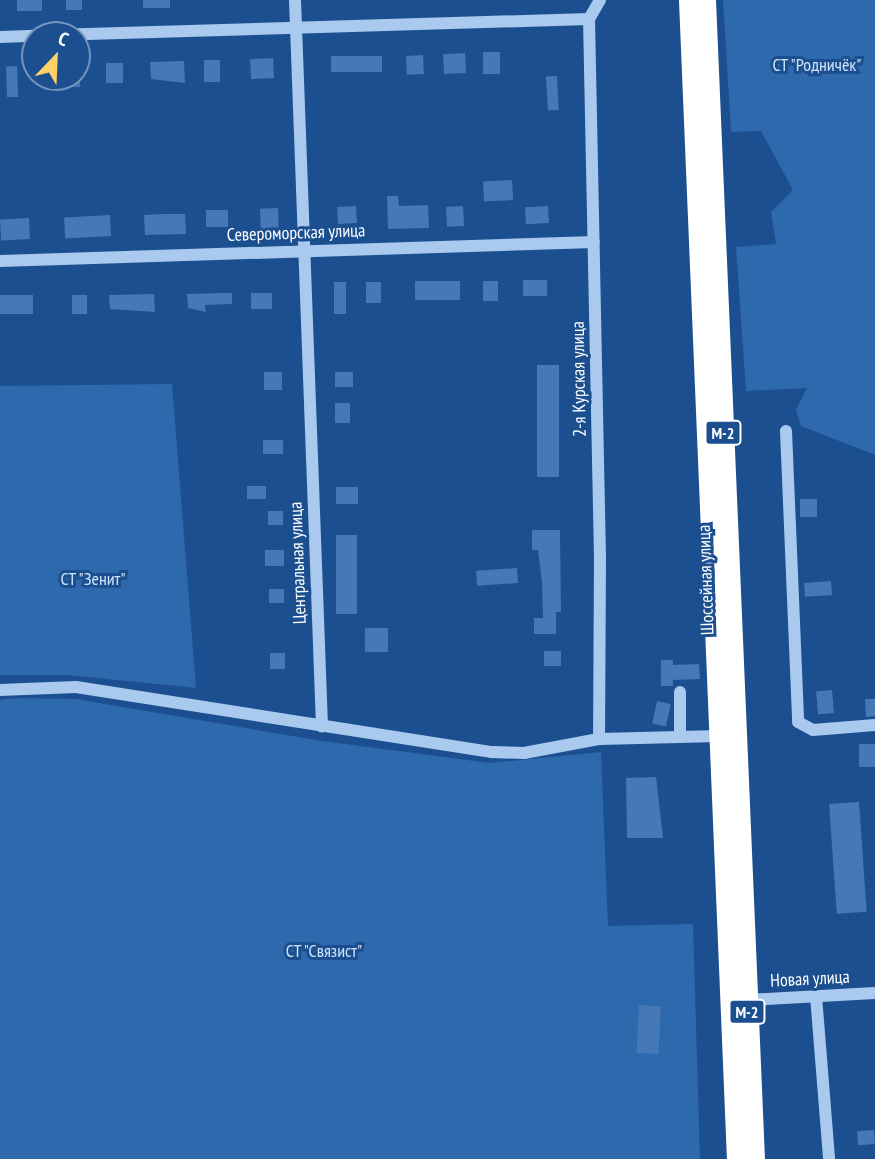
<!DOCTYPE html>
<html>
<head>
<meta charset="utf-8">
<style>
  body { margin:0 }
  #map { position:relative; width:875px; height:1159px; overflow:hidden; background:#1b4f8f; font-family:"PT Sans Narrow",sans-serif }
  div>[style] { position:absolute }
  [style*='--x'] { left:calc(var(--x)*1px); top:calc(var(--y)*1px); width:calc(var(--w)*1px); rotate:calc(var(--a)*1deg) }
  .green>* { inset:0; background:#2e69ad }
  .building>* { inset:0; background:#4478b7; transform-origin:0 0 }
  .minor>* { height:12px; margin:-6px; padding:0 6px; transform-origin:6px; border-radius:6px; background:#a9c9ee }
  .highway>* { height:21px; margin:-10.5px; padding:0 10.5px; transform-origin:10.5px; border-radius:10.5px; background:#fff }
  span { translate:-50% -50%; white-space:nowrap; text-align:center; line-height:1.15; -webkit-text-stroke:6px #1b4f8f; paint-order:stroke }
  .shield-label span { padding:2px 5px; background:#1b4f8f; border:2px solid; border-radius:5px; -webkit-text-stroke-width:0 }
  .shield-label { font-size:16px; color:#fff; font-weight:700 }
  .park-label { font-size:18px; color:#cfe3fa }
  .street-label { font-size:18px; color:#fff }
  .north { position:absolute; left:21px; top:21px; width:70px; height:70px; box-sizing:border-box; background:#1b4f8f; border:2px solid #7695bc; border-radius:50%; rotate:23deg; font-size:19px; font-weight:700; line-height:28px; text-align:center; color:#fff }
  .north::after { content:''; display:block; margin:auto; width:24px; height:32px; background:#ffd166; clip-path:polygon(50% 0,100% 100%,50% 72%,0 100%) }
</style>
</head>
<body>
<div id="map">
  <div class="green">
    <div style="clip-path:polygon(723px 0,875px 0,875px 455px,801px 426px,796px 410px,807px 388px,746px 391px,736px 247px,776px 244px,771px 212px,793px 190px,761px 131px,731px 132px)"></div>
    <div style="clip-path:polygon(172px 384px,196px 688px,67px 675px,0 675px,0 386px)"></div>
    <div style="clip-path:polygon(17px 698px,76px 699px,322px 741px,490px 763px,601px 752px,608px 926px,693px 924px,700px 1159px,0 1159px,0 700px)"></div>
  </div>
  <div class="building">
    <div style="left:17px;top:0;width:25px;height:11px"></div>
    <div style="left:66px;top:0;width:16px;height:10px"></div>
    <div style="left:143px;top:0;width:27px;height:8px"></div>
    <div style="left:483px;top:52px;width:17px;height:22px"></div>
    <div style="left:465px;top:53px;width:20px;height:22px;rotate:87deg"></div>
    <div style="left:423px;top:55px;width:19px;height:17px;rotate:87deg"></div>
    <div style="left:382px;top:56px;width:16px;height:51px;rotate:90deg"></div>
    <div style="left:273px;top:58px;width:20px;height:23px;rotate:87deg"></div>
    <div style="left:204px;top:60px;width:16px;height:22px"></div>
    <div style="clip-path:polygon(184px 61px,185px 83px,151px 79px,150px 62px)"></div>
    <div style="left:106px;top:63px;width:17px;height:20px"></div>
    <div style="left:17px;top:66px;width:31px;height:11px;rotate:88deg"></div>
    <div style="left:557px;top:76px;width:34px;height:11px;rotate:87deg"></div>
    <div style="left:63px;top:77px;width:17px;height:10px"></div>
    <div style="left:512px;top:180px;width:20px;height:29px;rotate:87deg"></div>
    <div style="clip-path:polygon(387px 196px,398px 196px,399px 206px,428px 205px,429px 228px,388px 229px)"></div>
    <div style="left:356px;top:206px;width:17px;height:19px;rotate:87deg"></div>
    <div style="left:463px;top:206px;width:20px;height:17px;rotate:87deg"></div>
    <div style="left:548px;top:206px;width:17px;height:23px;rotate:87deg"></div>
    <div style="left:278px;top:208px;width:23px;height:18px;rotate:88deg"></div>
    <div style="left:228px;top:210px;width:17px;height:22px;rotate:90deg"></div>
    <div style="clip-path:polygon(161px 214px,185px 214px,186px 234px,145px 235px,144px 215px)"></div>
    <div style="left:110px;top:215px;width:21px;height:46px;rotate:87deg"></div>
    <div style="left:29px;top:218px;width:21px;height:29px;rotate:87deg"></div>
    <div style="left:547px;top:280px;width:16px;height:24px;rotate:90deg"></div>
    <div style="left:415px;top:281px;width:45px;height:19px"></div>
    <div style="left:483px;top:281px;width:15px;height:20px"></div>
    <div style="left:334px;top:282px;width:12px;height:32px"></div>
    <div style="left:366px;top:282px;width:15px;height:21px"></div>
    <div style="clip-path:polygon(220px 293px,232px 293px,232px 304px,205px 305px,206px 312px,188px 308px,187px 294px)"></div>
    <div style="left:251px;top:293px;width:21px;height:16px"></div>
    <div style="clip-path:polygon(154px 294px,155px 312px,110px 309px,109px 295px)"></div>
    <div style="left:33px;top:295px;width:19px;height:33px;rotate:90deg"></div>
    <div style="left:72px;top:295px;width:15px;height:19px"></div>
    <div style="left:537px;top:365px;width:22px;height:112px"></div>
    <div style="left:264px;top:372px;width:18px;height:18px"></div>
    <div style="left:335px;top:372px;width:18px;height:15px"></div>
    <div style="left:335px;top:403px;width:15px;height:20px"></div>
    <div style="left:263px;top:440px;width:20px;height:14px"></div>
    <div style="left:247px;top:486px;width:19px;height:13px"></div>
    <div style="left:358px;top:487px;width:17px;height:22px;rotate:90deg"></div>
    <div style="left:817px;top:499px;width:18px;height:17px;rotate:90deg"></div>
    <div style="left:268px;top:511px;width:15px;height:14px"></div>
    <div style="clip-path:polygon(532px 530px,560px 530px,561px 612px,556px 612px,556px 634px,534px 634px,534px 618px,543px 618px,542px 582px,538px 550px,532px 550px)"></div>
    <div style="left:336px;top:535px;width:21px;height:79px"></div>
    <div style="left:265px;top:550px;width:19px;height:16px"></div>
    <div style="left:517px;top:568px;width:15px;height:41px;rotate:86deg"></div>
    <div style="left:831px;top:581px;width:14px;height:27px;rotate:86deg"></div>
    <div style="left:269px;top:589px;width:15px;height:14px"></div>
    <div style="left:365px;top:628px;width:23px;height:24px"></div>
    <div style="left:544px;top:651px;width:17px;height:15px"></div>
    <div style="left:270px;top:653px;width:15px;height:16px"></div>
    <div style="clip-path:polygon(661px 660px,673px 660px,673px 665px,699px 664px,700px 679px,673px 680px,673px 686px,661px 686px)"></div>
    <div style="left:832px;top:690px;width:23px;height:16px;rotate:85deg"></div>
    <div style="clip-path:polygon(865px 699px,875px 699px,875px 716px,866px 717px)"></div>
    <div style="left:657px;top:701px;width:14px;height:23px;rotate:12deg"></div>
    <div style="left:875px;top:744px;width:23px;height:16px;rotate:90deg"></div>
    <div style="clip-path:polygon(656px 777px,663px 838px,627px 838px,626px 778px)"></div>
    <div style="left:859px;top:802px;width:110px;height:30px;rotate:86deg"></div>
    <div style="left:639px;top:1005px;width:22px;height:48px;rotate:3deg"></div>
    <div style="left:874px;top:1130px;width:14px;height:17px;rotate:86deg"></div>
  </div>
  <div class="minor">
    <div style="--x:295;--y:0;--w:727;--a:87.87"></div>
    <div style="--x:589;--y:19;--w:537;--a:88.83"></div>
    <div style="--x:600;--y:556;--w:183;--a:90.3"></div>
    <div style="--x:589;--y:19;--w:22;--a:-60"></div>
    <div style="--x:53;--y:35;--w:536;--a:-1.71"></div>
    <div style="--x:0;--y:37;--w:35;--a:-2"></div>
    <div style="--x:0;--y:261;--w:594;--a:-1.83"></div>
    <div style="--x:786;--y:431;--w:291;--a:87.6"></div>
    <div style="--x:798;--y:722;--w:17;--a:28"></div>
    <div style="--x:813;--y:730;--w:62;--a:-4.6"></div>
    <div style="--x:0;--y:690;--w:76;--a:-2.3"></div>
    <div style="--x:76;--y:687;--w:421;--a:8.9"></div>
    <div style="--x:492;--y:752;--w:32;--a:2"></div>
    <div style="--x:524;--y:753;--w:76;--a:-10.6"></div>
    <div style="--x:599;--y:739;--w:120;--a:-1.4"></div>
    <div style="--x:680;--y:692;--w:45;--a:90"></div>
    <div style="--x:816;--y:996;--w:164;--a:85.4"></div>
    <div style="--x:747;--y:1000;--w:128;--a:-3.1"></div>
  </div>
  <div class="highway">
    <div style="--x:689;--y:0;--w:1160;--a:87.63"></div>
    <div style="--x:705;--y:0;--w:1160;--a:87.58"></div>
  </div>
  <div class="shield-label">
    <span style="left:723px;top:433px">М-2</span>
    <span style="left:747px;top:1012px">М-2</span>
  </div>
  <div class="park-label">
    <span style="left:817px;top:65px">СТ "Родничёк"</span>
    <span style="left:93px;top:579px">СТ "Зенит"</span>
    <span style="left:324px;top:951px">СТ "Связист"</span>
  </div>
  <div class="street-label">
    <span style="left:296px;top:233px;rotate:-2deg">Североморская улица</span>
    <span style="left:579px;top:379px;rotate:-91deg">2-я Курская улица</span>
    <span style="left:298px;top:563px;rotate:-92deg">Центральная улица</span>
    <span style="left:706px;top:580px;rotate:-92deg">Шоссейная улица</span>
    <span style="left:810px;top:979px;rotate:-3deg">Новая улица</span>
  </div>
  <div class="north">С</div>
</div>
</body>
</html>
